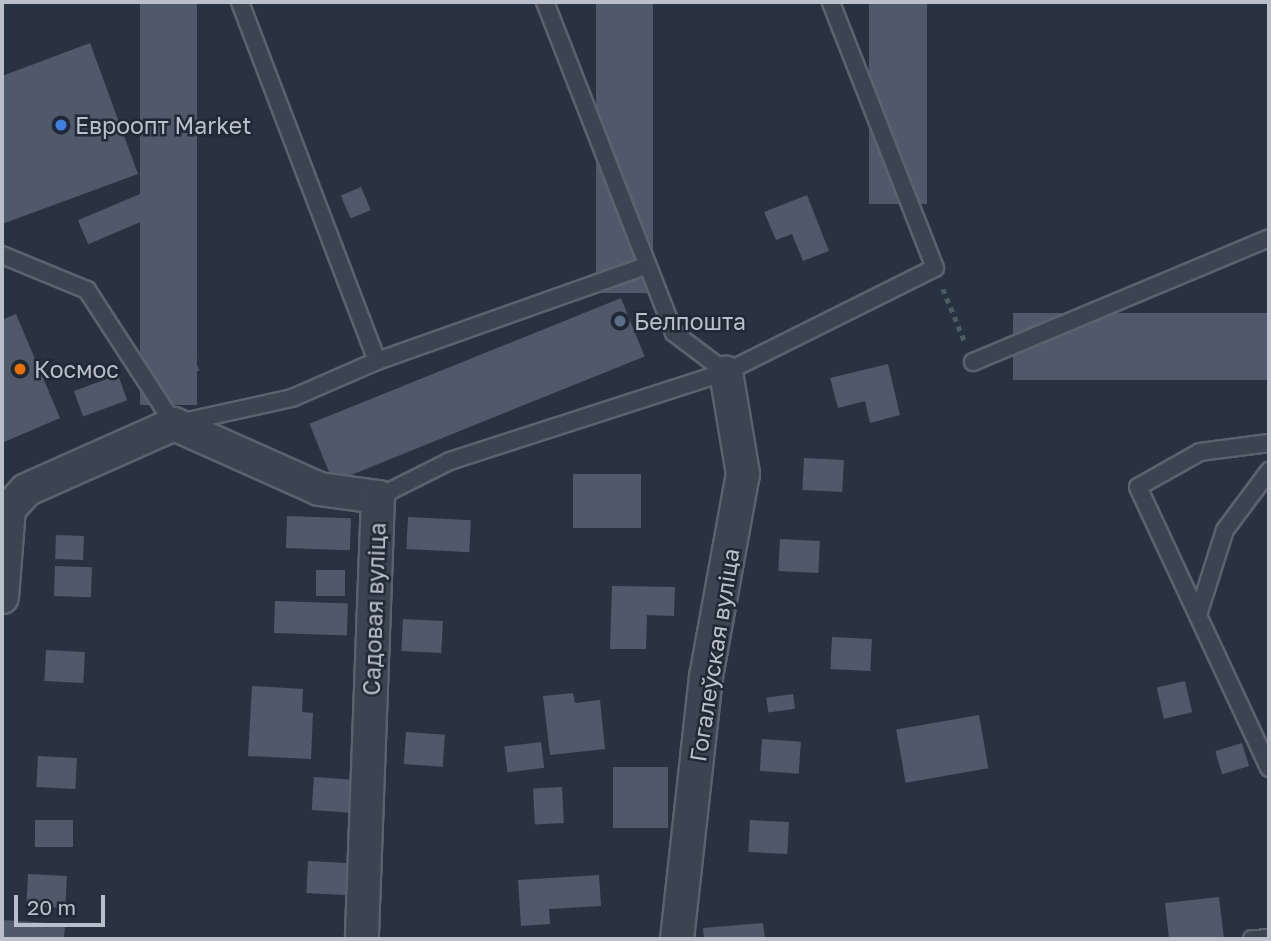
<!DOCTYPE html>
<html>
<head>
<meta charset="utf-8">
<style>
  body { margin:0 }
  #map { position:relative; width:1271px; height:941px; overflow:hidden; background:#293241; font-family:"Golos Text",sans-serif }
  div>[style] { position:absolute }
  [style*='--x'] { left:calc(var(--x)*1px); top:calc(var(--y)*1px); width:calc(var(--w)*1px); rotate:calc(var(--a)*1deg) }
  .building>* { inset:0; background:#505969; transform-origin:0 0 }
  .path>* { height:4.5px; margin-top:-2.25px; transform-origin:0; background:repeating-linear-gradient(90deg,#4b5d60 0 5px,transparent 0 10px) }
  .roads { filter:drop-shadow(2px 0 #5b626e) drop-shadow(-2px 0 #5b626e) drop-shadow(0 2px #5b626e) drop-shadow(0 -2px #5b626e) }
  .lane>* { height:16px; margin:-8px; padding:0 8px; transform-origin:8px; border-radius:8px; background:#3d4451 }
  .street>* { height:32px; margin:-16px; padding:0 16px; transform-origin:16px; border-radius:16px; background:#3d4451 }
  .dots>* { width:19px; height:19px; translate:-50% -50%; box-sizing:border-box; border:4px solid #222936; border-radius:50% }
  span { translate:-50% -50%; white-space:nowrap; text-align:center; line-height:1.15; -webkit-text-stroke:5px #222936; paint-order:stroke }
  .poi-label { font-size:23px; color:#bac0cb }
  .left { translate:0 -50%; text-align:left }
  .street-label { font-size:23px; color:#bac0cb }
  .frame { position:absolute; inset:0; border:4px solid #bac0cb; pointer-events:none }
  .scale { position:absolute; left:14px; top:895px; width:91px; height:32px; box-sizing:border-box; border:4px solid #bac0cb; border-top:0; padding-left:9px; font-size:21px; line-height:24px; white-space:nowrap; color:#bac0cb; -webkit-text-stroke:5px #222936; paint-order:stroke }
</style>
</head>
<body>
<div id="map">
  <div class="building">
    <div style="left:140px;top:2px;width:57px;height:403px"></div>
    <div style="left:596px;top:2px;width:57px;height:291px"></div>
    <div style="left:869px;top:2px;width:58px;height:202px"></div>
    <div style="clip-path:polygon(90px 43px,138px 174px,2px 224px,2px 76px)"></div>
    <div style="left:361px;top:187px;width:25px;height:22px;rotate:67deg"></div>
    <div style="left:147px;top:191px;width:26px;height:75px;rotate:67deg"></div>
    <div style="clip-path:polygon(807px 195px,829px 251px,803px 261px,792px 234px,776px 240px,764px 212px)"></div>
    <div style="left:621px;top:298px;width:63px;height:336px;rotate:68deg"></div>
    <div style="left:1269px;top:313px;width:67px;height:256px;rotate:90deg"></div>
    <div style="clip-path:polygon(16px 314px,60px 418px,2px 443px,2px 320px)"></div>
    <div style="left:191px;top:350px;width:22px;height:32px;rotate:68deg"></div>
    <div style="clip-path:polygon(888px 364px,900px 415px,870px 423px,865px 401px,838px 408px,830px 378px)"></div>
    <div style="left:118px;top:375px;width:27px;height:47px;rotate:70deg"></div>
    <div style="left:804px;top:458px;width:40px;height:32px;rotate:3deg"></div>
    <div style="left:573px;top:474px;width:68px;height:54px"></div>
    <div style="left:287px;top:516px;width:64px;height:32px;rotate:2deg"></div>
    <div style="left:408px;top:517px;width:63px;height:32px;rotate:3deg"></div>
    <div style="left:56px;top:535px;width:28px;height:24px;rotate:2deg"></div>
    <div style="left:780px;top:539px;width:40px;height:32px;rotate:3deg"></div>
    <div style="left:55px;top:566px;width:37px;height:30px;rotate:2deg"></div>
    <div style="left:316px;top:570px;width:29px;height:26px"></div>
    <div style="clip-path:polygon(612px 586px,675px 587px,674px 616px,647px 615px,646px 649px,610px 649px)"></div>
    <div style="left:275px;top:601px;width:73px;height:32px;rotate:2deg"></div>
    <div style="left:403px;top:619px;width:40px;height:32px;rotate:3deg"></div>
    <div style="left:832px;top:637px;width:40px;height:32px;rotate:3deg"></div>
    <div style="left:46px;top:650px;width:39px;height:31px;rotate:3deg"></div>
    <div style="left:1185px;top:681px;width:32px;height:29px;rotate:77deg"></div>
    <div style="clip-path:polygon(252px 686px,303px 689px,302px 712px,313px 713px,311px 759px,248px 756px)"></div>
    <div style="clip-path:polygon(573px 693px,575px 703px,600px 700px,605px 749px,550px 755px,543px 696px)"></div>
    <div style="left:793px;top:694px;width:15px;height:27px;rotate:82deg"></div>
    <div style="left:979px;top:715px;width:54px;height:84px;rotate:80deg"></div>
    <div style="left:406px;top:732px;width:39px;height:32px;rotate:4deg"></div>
    <div style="left:762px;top:739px;width:39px;height:32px;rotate:4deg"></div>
    <div style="left:541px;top:742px;width:26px;height:37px;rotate:83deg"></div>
    <div style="left:1242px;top:743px;width:24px;height:28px;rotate:73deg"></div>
    <div style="left:38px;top:756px;width:39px;height:31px;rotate:3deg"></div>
    <div style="left:613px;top:767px;width:55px;height:61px"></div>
    <div style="left:314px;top:777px;width:39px;height:33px;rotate:4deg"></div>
    <div style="left:562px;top:787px;width:36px;height:29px;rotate:87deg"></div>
    <div style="left:35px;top:820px;width:38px;height:27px"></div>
    <div style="left:750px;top:820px;width:39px;height:32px;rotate:3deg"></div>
    <div style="left:308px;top:861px;width:39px;height:32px;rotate:3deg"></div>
    <div style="left:28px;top:874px;width:39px;height:32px;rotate:3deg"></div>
    <div style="clip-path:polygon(599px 875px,601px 906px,549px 909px,550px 924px,521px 926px,518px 880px)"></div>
    <div style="clip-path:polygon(1219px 897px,1224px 939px,1169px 939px,1165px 903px)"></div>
    <div style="clip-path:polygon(2px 920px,65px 924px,64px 939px,2px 939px)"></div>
    <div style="clip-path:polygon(763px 923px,765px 939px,704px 939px,703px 928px)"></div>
  </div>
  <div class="path">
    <div style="--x:943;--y:289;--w:57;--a:67.5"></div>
  </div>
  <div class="roads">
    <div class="lane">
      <div style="--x:545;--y:2;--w:355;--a:68.7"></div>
      <div style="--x:674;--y:333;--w:65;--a:36.9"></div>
      <div style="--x:2;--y:255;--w:92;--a:22.4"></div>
      <div style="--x:87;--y:290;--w:160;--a:57"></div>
      <div style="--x:174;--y:424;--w:121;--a:-12.4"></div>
      <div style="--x:292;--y:398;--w:93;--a:-23.5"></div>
      <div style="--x:377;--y:361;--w:384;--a:-110.9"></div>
      <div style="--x:377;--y:361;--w:285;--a:-19.5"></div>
      <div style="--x:973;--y:362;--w:321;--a:-22.7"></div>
      <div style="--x:1269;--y:443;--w:70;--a:172.6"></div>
      <div style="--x:1200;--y:452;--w:71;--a:150.6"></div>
      <div style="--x:1138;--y:487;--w:310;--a:65"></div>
      <div style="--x:378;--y:497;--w:80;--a:-26.6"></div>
      <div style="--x:450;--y:461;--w:290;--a:-17.9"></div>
      <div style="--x:726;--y:372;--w:233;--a:-26.5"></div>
      <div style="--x:935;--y:268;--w:286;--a:-111.4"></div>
      <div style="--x:1198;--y:615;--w:89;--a:-72.4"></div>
      <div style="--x:1225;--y:530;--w:74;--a:-53.3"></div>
      <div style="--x:1252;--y:939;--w:17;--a:-3"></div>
    </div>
    <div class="street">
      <div style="--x:2;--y:597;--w:88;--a:-85.5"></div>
      <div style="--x:9;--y:509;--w:25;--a:-48"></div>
      <div style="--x:26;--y:490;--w:162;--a:-24"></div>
      <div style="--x:174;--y:424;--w:159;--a:24.1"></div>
      <div style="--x:319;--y:489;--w:60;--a:7.7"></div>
      <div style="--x:378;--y:497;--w:442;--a:92.1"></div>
      <div style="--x:677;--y:939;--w:264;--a:-83.7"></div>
      <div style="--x:706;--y:677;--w:206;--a:-79.7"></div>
      <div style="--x:743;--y:474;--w:103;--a:-99.5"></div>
    </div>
  </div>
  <div class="dots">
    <div style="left:61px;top:125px;background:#3f7fe0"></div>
    <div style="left:620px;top:321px;background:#5c6f8a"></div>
    <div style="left:20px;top:369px;background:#e8710a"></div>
  </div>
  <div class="poi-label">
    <span class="left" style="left:75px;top:125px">Евроопт Market</span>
    <span class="left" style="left:634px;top:321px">Белпошта</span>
    <span class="left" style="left:34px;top:369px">Космос</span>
  </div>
  <div class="street-label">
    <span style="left:374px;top:609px;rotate:-88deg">Садовая вуліца</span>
    <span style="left:714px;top:655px;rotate:-81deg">Гогалеўская вуліца</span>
  </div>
  <div class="frame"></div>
  <div class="scale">20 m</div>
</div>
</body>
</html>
